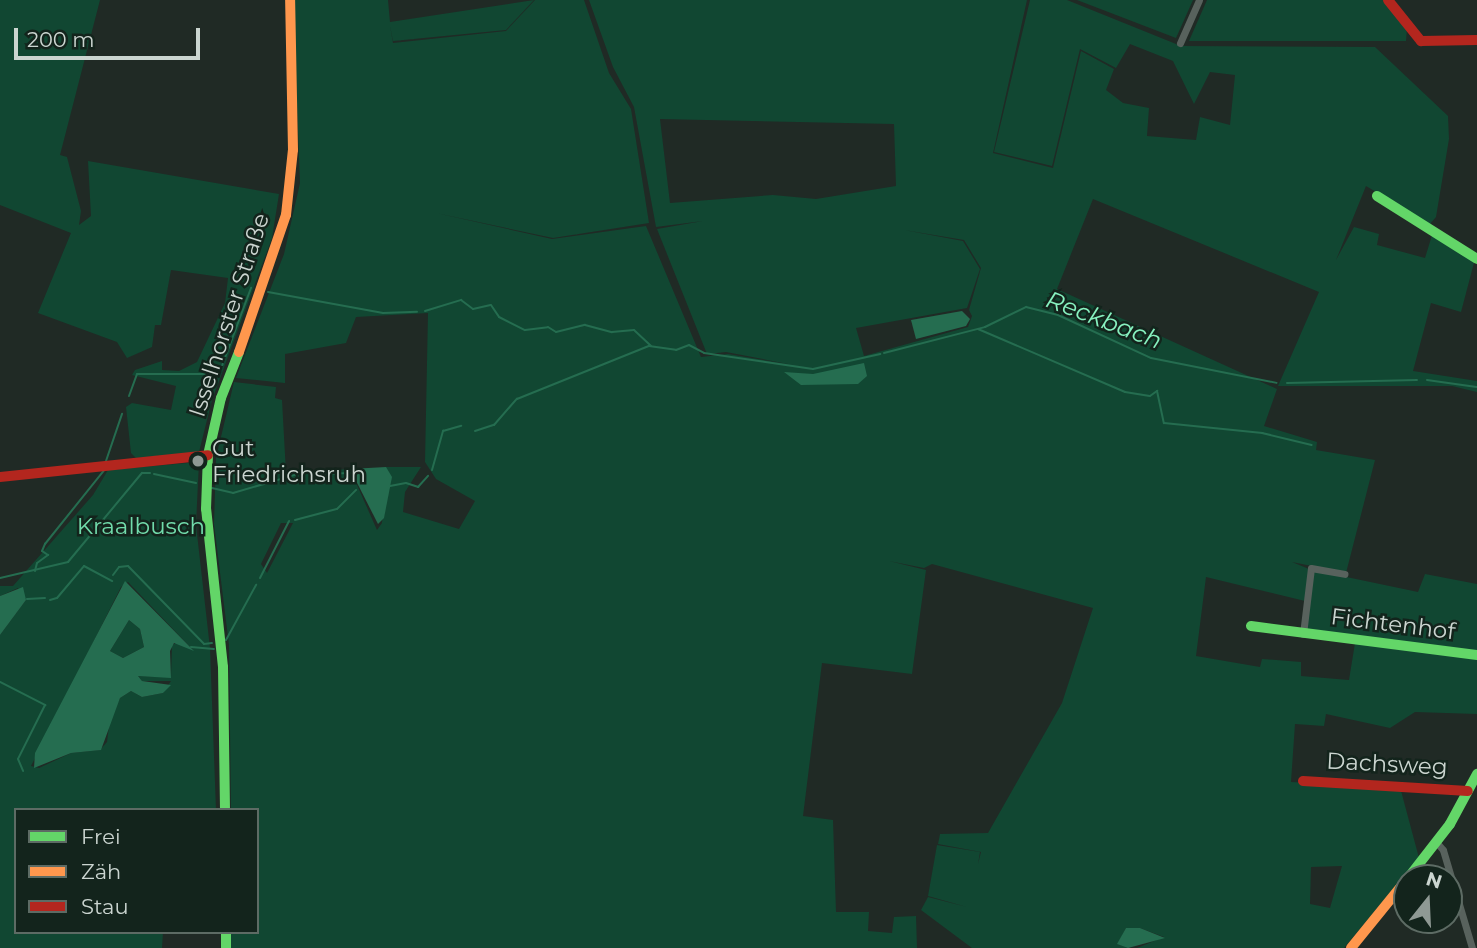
<!DOCTYPE html>
<html>
<head>
<meta charset="utf-8">
<style>
  body { margin:0 }
  #map { position:relative; width:1477px; height:948px; overflow:hidden; background:#202a25; font-family:Montserrat,sans-serif }
  div>[style] { position:absolute }
  [style*='--x'] { left:calc(var(--x)*1px); top:calc(var(--y)*1px); width:calc(var(--w)*1px); rotate:calc(var(--a)*1deg) }
  .green>* { inset:0; background:#114732 }
  .water>* { inset:0; background:#256d50 }
  .stream>* { height:2px; margin:-1px; padding:0 1px; transform-origin:1px; border-radius:1px; background:#256d50 }
  .street>* { height:7px; margin:-3.5px; padding:0 3.5px; transform-origin:3.5px; border-radius:3.5px; background:#58625d }
  .fast>* { height:10px; margin:-5px; padding:0 5px; transform-origin:5px; border-radius:5px; background:#63d668 }
  .slow>* { height:10px; margin:-5px; padding:0 5px; transform-origin:5px; border-radius:5px; background:#ff974d }
  .jam>* { height:10px; margin:-5px; padding:0 5px; transform-origin:5px; border-radius:5px; background:#b3261e }
  .dots>* { width:19px; height:19px; translate:-50% -50%; box-sizing:border-box; border:4px solid #13241c; border-radius:50% }
  span { translate:-50% -50%; white-space:nowrap; text-align:center; line-height:1.15; -webkit-text-stroke:5px #13241c; paint-order:stroke }
  .street-label { font-size:23px; color:#cbd5d0 }
  .poi-label { font-size:23px; color:#cbd5d0 }
  .left { translate:0 -50%; text-align:left }
  .park-label { font-size:23px; color:#71dbab }
  .water-label { font-size:24px; color:#87f2c0; font-style:italic }
  .legend { position:absolute; left:14px; top:808px; width:245px; height:126px; box-sizing:border-box; background:#13241c; border:2px solid #5d6b64; margin:0; padding:9px 12px; list-style:none; font-size:21px; color:#cbd5d0 }
  .legend li { display:flex; align-items:center; gap:14px; height:35px }
  .legend b { width:35px; border:2px solid #5d6b64 }
  .north { position:absolute; left:1393px; top:864px; width:70px; height:70px; box-sizing:border-box; background:#13241c; border:2px solid #5d6b64; border-radius:50%; rotate:18deg; font-size:19px; font-weight:700; line-height:28px; text-align:center; color:#cbd5d0 }
  .north::after { content:''; display:block; margin:auto; width:24px; height:32px; background:#8f9994; clip-path:polygon(50% 0,100% 100%,50% 72%,0 100%) }
  .scale { position:absolute; left:14px; top:28px; width:186px; height:32px; box-sizing:border-box; border:4px solid #cbd5d0; border-top:0; padding-left:9px; font-size:21px; line-height:24px; white-space:nowrap; color:#cbd5d0; -webkit-text-stroke:5px #13241c; paint-order:stroke }
</style>
</head>
<body>
<div id="map">
  <div class="green">
    <div style="clip-path:polygon(0 0,100px 0,60px 155px,67px 157px,81px 211px,79px 225px,91px 216px,88px 161px,279px 194px,272px 238px,212px 400px,199px 452px,136px 458px,131px 453px,126px 407px,132px 403px,171px 410px,176px 386px,132px 375px,135px 370px,162px 361px,162px 370px,179px 371px,197px 362px,225px 303px,228px 278px,171px 270px,161px 325px,155px 325px,152px 347px,127px 358px,117px 342px,38px 313px,71px 233px,0 205px)"></div>
    <div style="clip-path:polygon(evenodd,293px 0,388px 0,390px 22px,534px 0,506px 30px,393px 41px,390px 26px,393px 43px,506px 31px,535px 0,584px 0,609px 73px,631px 109px,649px 223px,553px 238px,436px 213px,552px 239px,646px 226px,701px 357px,728px 354px,793px 365px,726px 352px,707px 354px,657px 229px,703px 221px,656px 227px,634px 107px,613px 67px,589px 0,1027px 0,993px 153px,1053px 168px,1081px 51px,1114px 69px,1106px 90px,1123px 103px,1149px 108px,1147px 136px,1196px 140px,1200px 117px,1230px 125px,1235px 75px,1210px 72px,1194px 104px,1173px 61px,1130px 44px,1116px 68px,1080px 49px,1052px 166px,994px 152px,1030px 0,1067px 0,1181px 46px,1375px 47px,1448px 116px,1449px 139px,1436px 217px,1430px 224px,1366px 186px,1336px 260px,1354px 227px,1379px 234px,1377px 245px,1425px 258px,1433px 232px,1475px 259px,1461px 312px,1431px 303px,1413px 371px,1477px 381px,1477px 392px,1452px 386px,1278px 386px,1319px 292px,1093px 199px,1057px 289px,1277px 389px,1264px 426px,1317px 442px,1316px 450px,1375px 460px,1346px 573px,1292px 562px,1309px 569px,1305px 601px,1206px 577px,1196px 656px,1260px 667px,1262px 659px,1301px 662px,1301px 676px,1349px 680px,1355px 643px,1477px 657px,1477px 714px,1415px 712px,1390px 728px,1326px 714px,1324px 726px,1295px 724px,1291px 782px,1400px 787px,1419px 858px,1344px 948px,1137px 948px,1164px 937px,1140px 928px,1126px 928px,1118px 944px,1128px 948px,972px 948px,921px 910px,928px 897px,967px 907px,928px 896px,937px 845px,980px 852px,978px 864px,981px 852px,938px 844px,940px 834px,988px 833px,1062px 703px,1093px 608px,932px 564px,924px 568px,889px 561px,926px 570px,912px 674px,822px 663px,803px 816px,833px 820px,836px 912px,869px 912px,868px 931px,892px 933px,894px 917px,916px 916px,917px 948px,231px 948px,231px 932px,257px 932px,257px 810px,231px 810px,229px 645px,214px 524px,216px 458px,234px 382px,276px 387px,275px 398px,282px 400px,286px 473px,350px 469px,377px 530px,382px 523px,386px 467px,421px 467px,405px 492px,403px 512px,459px 529px,475px 501px,436px 479px,425px 462px,428px 313px,356px 317px,346px 343px,285px 354px,285px 383px,236px 378px,284px 254px,300px 183px,293px 0,660px 119px,894px 124px,896px 186px,816px 199px,773px 195px,670px 203px,660px 119px,293px 0,904px 230px,964px 240px,981px 268px,969px 310px,972px 316px,968px 327px,864px 356px,856px 328px,967px 308px,980px 269px,963px 241px,904px 230px,293px 0,281px 523px,293px 523px,267px 573px,261px 564px,281px 523px,293px 0,1342px 866px,1330px 908px,1310px 904px,1311px 867px,1342px 866px)"></div>
    <div style="clip-path:polygon(1077px 0,1193px 0,1176px 38px)"></div>
    <div style="clip-path:polygon(1207px 0,1384px 0,1407px 28px,1406px 41px,1189px 41px)"></div>
    <div style="clip-path:polygon(evenodd,199px 462px,196px 525px,210px 648px,216px 810px,16px 810px,16px 932px,163px 932px,162px 948px,0 948px,0 635px,26px 600px,18px 588px,0 596px,0 586px,13px 586px,93px 495px,108px 470px,199px 462px,128px 582px,193px 650px,179px 642px,172px 645px,171px 677px,138px 676px,142px 681px,171px 681px,163px 693px,142px 697px,131px 691px,120px 698px,110px 718px,107px 742px,100px 750px,71px 753px,39px 768px,31px 766px,121px 587px,128px 582px)"></div>
    <div style="clip-path:polygon(1313px 570px,1418px 592px,1425px 574px,1477px 584px,1477px 653px,1306px 630px)"></div>
    <div style="clip-path:polygon(129px 620px,140px 629px,144px 647px,123px 658px,110px 651px)"></div>
  </div>
  <div class="water">
    <div style="clip-path:polygon(962px 311px,970px 319px,966px 326px,916px 339px,911px 320px)"></div>
    <div style="clip-path:polygon(864px 363px,867px 376px,858px 384px,801px 385px,784px 372px,813px 374px)"></div>
    <div style="clip-path:polygon(386px 467px,392px 477px,384px 518px,378px 524px,350px 469px)"></div>
    <div style="clip-path:polygon(evenodd,125px 581px,194px 651px,174px 643px,170px 651px,171px 678px,138px 676px,142px 681px,171px 685px,163px 693px,142px 697px,131px 691px,120px 698px,101px 750px,71px 753px,34px 768px,35px 753px,125px 581px,129px 620px,140px 629px,144px 647px,123px 658px,110px 651px,129px 620px)"></div>
    <div style="clip-path:polygon(23px 587px,26px 600px,0 635px,0 596px)"></div>
    <div style="clip-path:polygon(1126px 928px,1140px 928px,1165px 938px,1128px 948px,1117px 944px)"></div>
  </div>
  <div class="stream">
    <div style="--x:268;--y:292;--w:117;--a:10.3"></div>
    <div style="--x:383;--y:313;--w:34;--a:-2"></div>
    <div style="--x:425;--y:311;--w:38;--a:-17"></div>
    <div style="--x:461;--y:300;--w:15;--a:37"></div>
    <div style="--x:473;--y:309;--w:18;--a:-13"></div>
    <div style="--x:491;--y:305;--w:14;--a:56"></div>
    <div style="--x:499;--y:317;--w:29;--a:27"></div>
    <div style="--x:525;--y:330;--w:23;--a:-7"></div>
    <div style="--x:548;--y:327;--w:9;--a:32"></div>
    <div style="--x:556;--y:332;--w:30;--a:-14"></div>
    <div style="--x:585;--y:325;--w:28;--a:15"></div>
    <div style="--x:612;--y:332;--w:22;--a:-5"></div>
    <div style="--x:634;--y:330;--w:23;--a:43"></div>
    <div style="--x:978;--y:329;--w:160;--a:23.2"></div>
    <div style="--x:1125;--y:392;--w:25;--a:9"></div>
    <div style="--x:1150;--y:396;--w:9;--a:-36"></div>
    <div style="--x:1157;--y:391;--w:33;--a:78"></div>
    <div style="--x:1164;--y:423;--w:99;--a:5.8"></div>
    <div style="--x:1262;--y:433;--w:51;--a:13.5"></div>
    <div style="--x:884;--y:353;--w:104;--a:-14.4"></div>
    <div style="--x:985;--y:327;--w:46;--a:-26"></div>
    <div style="--x:1026;--y:307;--w:33;--a:14"></div>
    <div style="--x:1058;--y:315;--w:102;--a:24.8"></div>
    <div style="--x:1151;--y:358;--w:128;--a:11.2"></div>
    <div style="--x:1427;--y:380;--w:50;--a:8"></div>
    <div style="--x:1287;--y:383;--w:130;--a:-1.3"></div>
    <div style="--x:129;--y:396;--w:23;--a:-70"></div>
    <div style="--x:137;--y:374;--w:82;--a:0"></div>
    <div style="--x:219;--y:374;--w:92;--a:-69.6"></div>
    <div style="--x:475;--y:431;--w:20;--a:-18"></div>
    <div style="--x:494;--y:425;--w:35;--a:-49"></div>
    <div style="--x:517;--y:399;--w:142;--a:-21.9"></div>
    <div style="--x:649;--y:346;--w:27;--a:8"></div>
    <div style="--x:676;--y:350;--w:14;--a:-21"></div>
    <div style="--x:689;--y:345;--w:17;--a:28"></div>
    <div style="--x:704;--y:353;--w:110;--a:8.4"></div>
    <div style="--x:813;--y:369;--w:69;--a:-12.6"></div>
    <div style="--x:106;--y:461;--w:50;--a:-71.2"></div>
    <div style="--x:432;--y:470;--w:41;--a:-74.2"></div>
    <div style="--x:443;--y:431;--w:19;--a:-16"></div>
    <div style="--x:154;--y:474;--w:43;--a:12.1"></div>
    <div style="--x:313;--y:474;--w:40;--a:-1.4"></div>
    <div style="--x:390;--y:486;--w:16;--a:-11"></div>
    <div style="--x:406;--y:483;--w:13;--a:18"></div>
    <div style="--x:418;--y:487;--w:15;--a:-48"></div>
    <div style="--x:212;--y:488;--w:22;--a:13"></div>
    <div style="--x:233;--y:493;--w:68;--a:-16.3"></div>
    <div style="--x:295;--y:520;--w:43;--a:-14.7"></div>
    <div style="--x:337;--y:509;--w:27;--a:-45"></div>
    <div style="--x:35;--y:571;--w:8;--a:-76"></div>
    <div style="--x:37;--y:563;--w:14;--a:-36"></div>
    <div style="--x:48;--y:555;--w:7;--a:-146"></div>
    <div style="--x:42;--y:551;--w:8;--a:-67"></div>
    <div style="--x:45;--y:544;--w:96;--a:-51.3"></div>
    <div style="--x:113;--y:575;--w:10;--a:-53"></div>
    <div style="--x:119;--y:567;--w:9;--a:-6"></div>
    <div style="--x:128;--y:566;--w:109;--a:45.7"></div>
    <div style="--x:204;--y:644;--w:8;--a:-7"></div>
    <div style="--x:0;--y:578;--w:70;--a:-13.2"></div>
    <div style="--x:68;--y:562;--w:116;--a:-50.3"></div>
    <div style="--x:142;--y:473;--w:8;--a:0"></div>
    <div style="--x:260;--y:578;--w:64;--a:-63"></div>
    <div style="--x:27;--y:599;--w:18;--a:-3"></div>
    <div style="--x:50;--y:600;--w:7;--a:-16"></div>
    <div style="--x:57;--y:598;--w:42;--a:-49.8"></div>
    <div style="--x:84;--y:566;--w:32;--a:28"></div>
    <div style="--x:226;--y:640;--w:63;--a:-61.4"></div>
    <div style="--x:191;--y:647;--w:23;--a:5"></div>
    <div style="--x:0;--y:682;--w:51;--a:27.1"></div>
    <div style="--x:45;--y:705;--w:60;--a:116.6"></div>
    <div style="--x:18;--y:759;--w:13;--a:67"></div>
  </div>
  <div class="street">
    <div style="--x:1180;--y:43;--w:47;--a:-66.2"></div>
    <div style="--x:1303;--y:634;--w:66;--a:-83.1"></div>
    <div style="--x:1311;--y:568;--w:34;--a:10"></div>
    <div style="--x:1437;--y:843;--w:9;--a:49"></div>
    <div style="--x:1443;--y:850;--w:102;--a:73.5"></div>
  </div>
  <div class="fast">
    <div style="--x:1377;--y:196;--w:118;--a:32.2"></div>
    <div style="--x:1251;--y:626;--w:228;--a:7.3"></div>
    <div style="--x:225;--y:810;--w:143;--a:-90.8"></div>
    <div style="--x:223;--y:667;--w:159;--a:-96.1"></div>
    <div style="--x:206;--y:509;--w:54;--a:-87.9"></div>
    <div style="--x:208;--y:455;--w:58;--a:-77.2"></div>
    <div style="--x:221;--y:398;--w:49;--a:-68.6"></div>
    <div style="--x:1408;--y:878;--w:68;--a:-52.1"></div>
    <div style="--x:1450;--y:824;--w:57;--a:-61.6"></div>
    <div style="--x:226;--y:932;--w:16;--a:90"></div>
  </div>
  <div class="slow">
    <div style="--x:239;--y:352;--w:145;--a:-71.1"></div>
    <div style="--x:286;--y:215;--w:65;--a:-83.9"></div>
    <div style="--x:293;--y:150;--w:150;--a:-91.1"></div>
    <div style="--x:1351;--y:948;--w:89;--a:-50.9"></div>
  </div>
  <div class="jam">
    <div style="--x:1388;--y:0;--w:53;--a:51.2"></div>
    <div style="--x:1421;--y:41;--w:56;--a:-1"></div>
    <div style="--x:0;--y:477;--w:209;--a:-6"></div>
    <div style="--x:1303;--y:781;--w:165;--a:3.5"></div>
  </div>
  <div class="dots">
    <div style="left:198px;top:461px;background:#8f9994"></div>
  </div>
  <div class="street-label">
    <span style="left:229px;top:315px;rotate:-72deg">Isselhorster Straße</span>
    <span style="left:1393px;top:624px;rotate:7deg">Fichtenhof</span>
    <span style="left:1387px;top:764px;rotate:3deg">Dachsweg</span>
  </div>
  <div class="poi-label">
    <span class="left" style="left:212px;top:461px">Gut<br>Friedrichsruh</span>
  </div>
  <div class="park-label">
    <span style="left:141px;top:526px">Kraalbusch</span>
  </div>
  <div class="water-label">
    <span style="left:1104px;top:320px;rotate:21deg">Reckbach</span>
  </div>
  <ul class="legend">
  <li><b style="height:9px;background:#63d668"></b>Frei</li>
  <li><b style="height:9px;background:#ff974d"></b>Zäh</li>
  <li><b style="height:9px;background:#b3261e"></b>Stau</li>
  </ul>
  <div class="north">N</div>
  <div class="scale">200 m</div>
</div>
</body>
</html>
